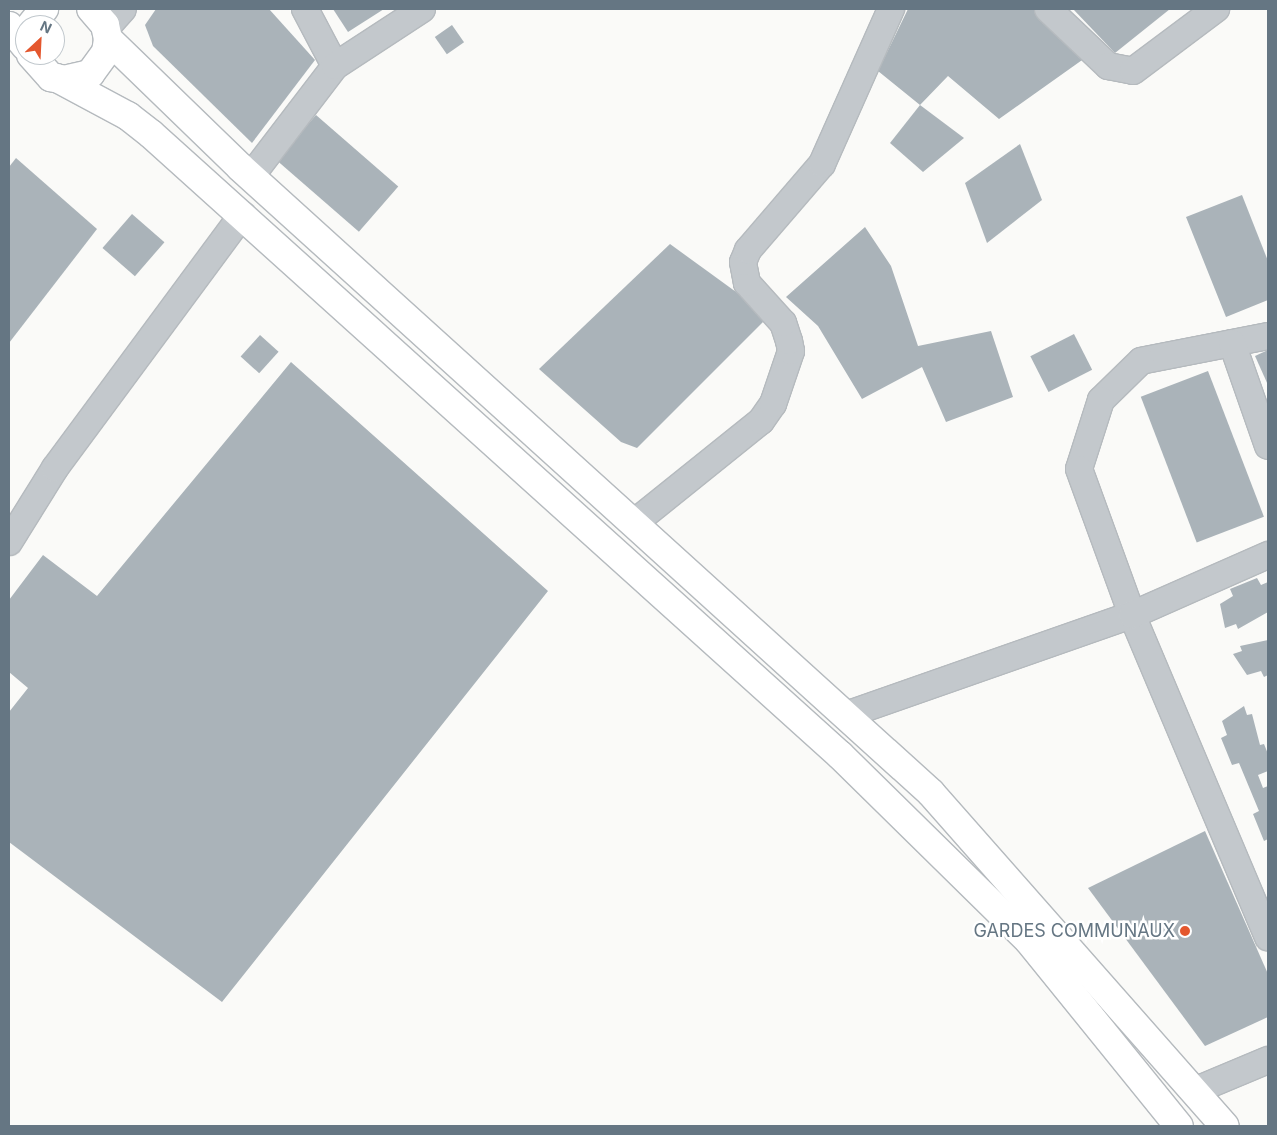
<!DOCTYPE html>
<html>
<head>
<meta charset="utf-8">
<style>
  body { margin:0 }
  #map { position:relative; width:1277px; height:1135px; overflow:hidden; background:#fafaf8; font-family:Inter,sans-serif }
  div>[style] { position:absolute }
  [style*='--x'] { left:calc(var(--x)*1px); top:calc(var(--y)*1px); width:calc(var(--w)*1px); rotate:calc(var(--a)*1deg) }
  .building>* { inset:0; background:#aab3b9; transform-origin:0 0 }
  .roads { filter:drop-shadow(1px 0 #b5babe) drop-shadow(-1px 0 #b5babe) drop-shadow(0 1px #b5babe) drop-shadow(0 -1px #b5babe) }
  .minor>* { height:26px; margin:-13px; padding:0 13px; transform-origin:13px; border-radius:13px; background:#c3c8cc }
  .major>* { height:28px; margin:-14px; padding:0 14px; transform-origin:14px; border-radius:14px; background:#fff }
  .dots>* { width:14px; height:14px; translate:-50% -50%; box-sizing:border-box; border:2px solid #fff; border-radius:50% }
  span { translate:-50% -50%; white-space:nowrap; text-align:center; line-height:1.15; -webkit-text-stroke:5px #fff; paint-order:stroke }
  .poi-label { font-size:18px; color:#657683 }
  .right { translate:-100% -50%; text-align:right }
  .frame { position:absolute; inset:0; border:10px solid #657683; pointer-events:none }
  .north { position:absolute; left:15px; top:15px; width:50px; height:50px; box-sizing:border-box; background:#fff; border:1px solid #c1c8cd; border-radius:50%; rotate:25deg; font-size:14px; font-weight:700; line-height:20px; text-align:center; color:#657683 }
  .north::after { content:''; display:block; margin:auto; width:18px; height:22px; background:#e4572e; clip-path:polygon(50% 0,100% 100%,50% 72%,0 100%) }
</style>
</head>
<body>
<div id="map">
  <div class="building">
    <div style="clip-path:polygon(156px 9px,269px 9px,315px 60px,252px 143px,153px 46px,145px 25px)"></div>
    <div style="clip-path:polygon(333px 9px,384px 9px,348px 32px)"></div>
    <div style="clip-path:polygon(908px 9px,1041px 9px,1092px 53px,999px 119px,948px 76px,920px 105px,878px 71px)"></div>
    <div style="clip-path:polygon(1073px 9px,1170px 9px,1115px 53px)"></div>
    <div style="left:452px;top:25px;width:21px;height:21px;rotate:55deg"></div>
    <div style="clip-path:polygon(920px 105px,964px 138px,923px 172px,890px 143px)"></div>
    <div style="left:316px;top:115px;width:109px;height:60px;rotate:41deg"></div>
    <div style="clip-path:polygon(1020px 144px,1042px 200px,987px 243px,965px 183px)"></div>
    <div style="clip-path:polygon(16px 158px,97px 229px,9px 343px,9px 167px)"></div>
    <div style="clip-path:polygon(1242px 195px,1268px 261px,1268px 300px,1226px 317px,1186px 217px)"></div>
    <div style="left:132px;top:214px;width:43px;height:45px;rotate:41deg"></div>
    <div style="clip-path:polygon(865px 227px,891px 266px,918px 346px,991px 331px,1013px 397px,946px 422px,922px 367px,862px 399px,818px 326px,786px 297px)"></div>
    <div style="clip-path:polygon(670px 244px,769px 316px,637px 448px,621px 442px,539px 369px)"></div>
    <div style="left:1074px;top:334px;width:40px;height:49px;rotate:63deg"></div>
    <div style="left:260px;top:335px;width:25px;height:29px;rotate:42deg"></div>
    <div style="clip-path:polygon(1268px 350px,1268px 385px,1255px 356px)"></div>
    <div style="clip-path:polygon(291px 362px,548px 591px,222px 1002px,9px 842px,9px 712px,28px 688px,9px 672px,9px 600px,43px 555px,97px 596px)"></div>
    <div style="left:1208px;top:371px;width:156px;height:72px;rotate:69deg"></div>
    <div style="clip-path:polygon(1257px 578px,1261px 585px,1268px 582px,1268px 612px,1238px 629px,1236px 624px,1225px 628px,1220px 604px,1233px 596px,1230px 589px)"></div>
    <div style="clip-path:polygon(1268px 640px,1268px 675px,1264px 677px,1261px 671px,1247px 675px,1233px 654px,1242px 651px,1240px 646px)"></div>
    <div style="clip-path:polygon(1244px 706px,1247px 715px,1252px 714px,1260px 745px,1264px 744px,1268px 754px,1268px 771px,1258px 775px,1263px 788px,1268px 786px,1268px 839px,1264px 841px,1253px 814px,1259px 811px,1239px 763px,1232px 765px,1221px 738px,1227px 735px,1222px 721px)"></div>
    <div style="clip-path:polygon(1205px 831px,1268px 974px,1268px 1017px,1205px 1046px,1088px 888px)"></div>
  </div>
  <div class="roads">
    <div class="minor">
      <div style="--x:305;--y:9;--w:64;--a:62.2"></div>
      <div style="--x:1048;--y:9;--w:83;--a:43.5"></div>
      <div style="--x:1108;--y:66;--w:25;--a:11"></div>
      <div style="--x:1133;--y:71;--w:104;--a:-36.8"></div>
      <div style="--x:106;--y:28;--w:25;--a:-48"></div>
      <div style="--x:251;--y:176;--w:138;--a:-52.6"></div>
      <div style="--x:335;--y:66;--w:104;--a:-33.2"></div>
      <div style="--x:1268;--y:336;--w:129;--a:168.9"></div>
      <div style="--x:1141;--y:361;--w:56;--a:135.7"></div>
      <div style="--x:1101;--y:400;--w:72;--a:107.7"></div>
      <div style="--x:1079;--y:469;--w:155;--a:70"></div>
      <div style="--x:1132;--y:615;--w:350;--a:67.1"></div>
      <div style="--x:1232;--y:343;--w:109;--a:70.7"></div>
      <div style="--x:634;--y:523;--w:163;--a:-38.8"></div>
      <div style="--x:761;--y:421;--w:21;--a:-55"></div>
      <div style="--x:773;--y:404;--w:56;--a:-71.2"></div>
      <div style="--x:791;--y:351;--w:10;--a:-101"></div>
      <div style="--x:789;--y:341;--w:19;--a:-108"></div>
      <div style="--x:783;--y:323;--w:54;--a:-132"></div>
      <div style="--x:747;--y:283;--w:21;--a:-101"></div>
      <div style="--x:743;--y:262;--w:13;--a:-67"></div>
      <div style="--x:748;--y:250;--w:113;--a:-49.3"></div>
      <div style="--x:822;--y:164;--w:170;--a:-66"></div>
      <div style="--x:9;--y:542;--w:87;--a:-58.1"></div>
      <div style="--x:55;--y:468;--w:315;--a:-53.5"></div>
      <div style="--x:846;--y:715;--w:303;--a:-19.3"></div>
      <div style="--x:1132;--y:615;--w:149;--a:-23.8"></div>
      <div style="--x:1194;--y:1091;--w:80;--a:-22.7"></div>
    </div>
    <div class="major">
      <div style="--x:31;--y:25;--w:21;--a:-51"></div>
      <div style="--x:9;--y:26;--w:26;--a:51"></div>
      <div style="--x:108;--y:39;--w:184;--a:44.1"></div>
      <div style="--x:240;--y:167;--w:932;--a:42.17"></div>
      <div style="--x:931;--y:793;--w:444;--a:48.6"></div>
      <div style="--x:31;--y:55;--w:30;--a:48"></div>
      <div style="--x:51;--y:77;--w:13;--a:13"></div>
      <div style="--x:64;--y:80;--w:27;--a:-13"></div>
      <div style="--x:90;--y:74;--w:27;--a:-54"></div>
      <div style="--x:106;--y:52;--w:13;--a:-81"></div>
      <div style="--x:108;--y:39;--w:14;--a:-102"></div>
      <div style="--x:105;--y:25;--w:21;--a:-131"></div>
      <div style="--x:57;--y:78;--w:81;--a:28.2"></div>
      <div style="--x:128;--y:116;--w:29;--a:38"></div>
      <div style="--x:151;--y:134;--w:928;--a:42.03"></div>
      <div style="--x:840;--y:755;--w:265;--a:44.5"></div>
      <div style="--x:1029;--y:941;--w:238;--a:51"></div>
    </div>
  </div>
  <div class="dots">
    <div style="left:1185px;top:931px;background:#e4572e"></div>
  </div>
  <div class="poi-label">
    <span class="right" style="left:1175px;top:931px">GARDES COMMUNAUX</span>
  </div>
  <div class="frame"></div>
  <div class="north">N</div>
</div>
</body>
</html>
